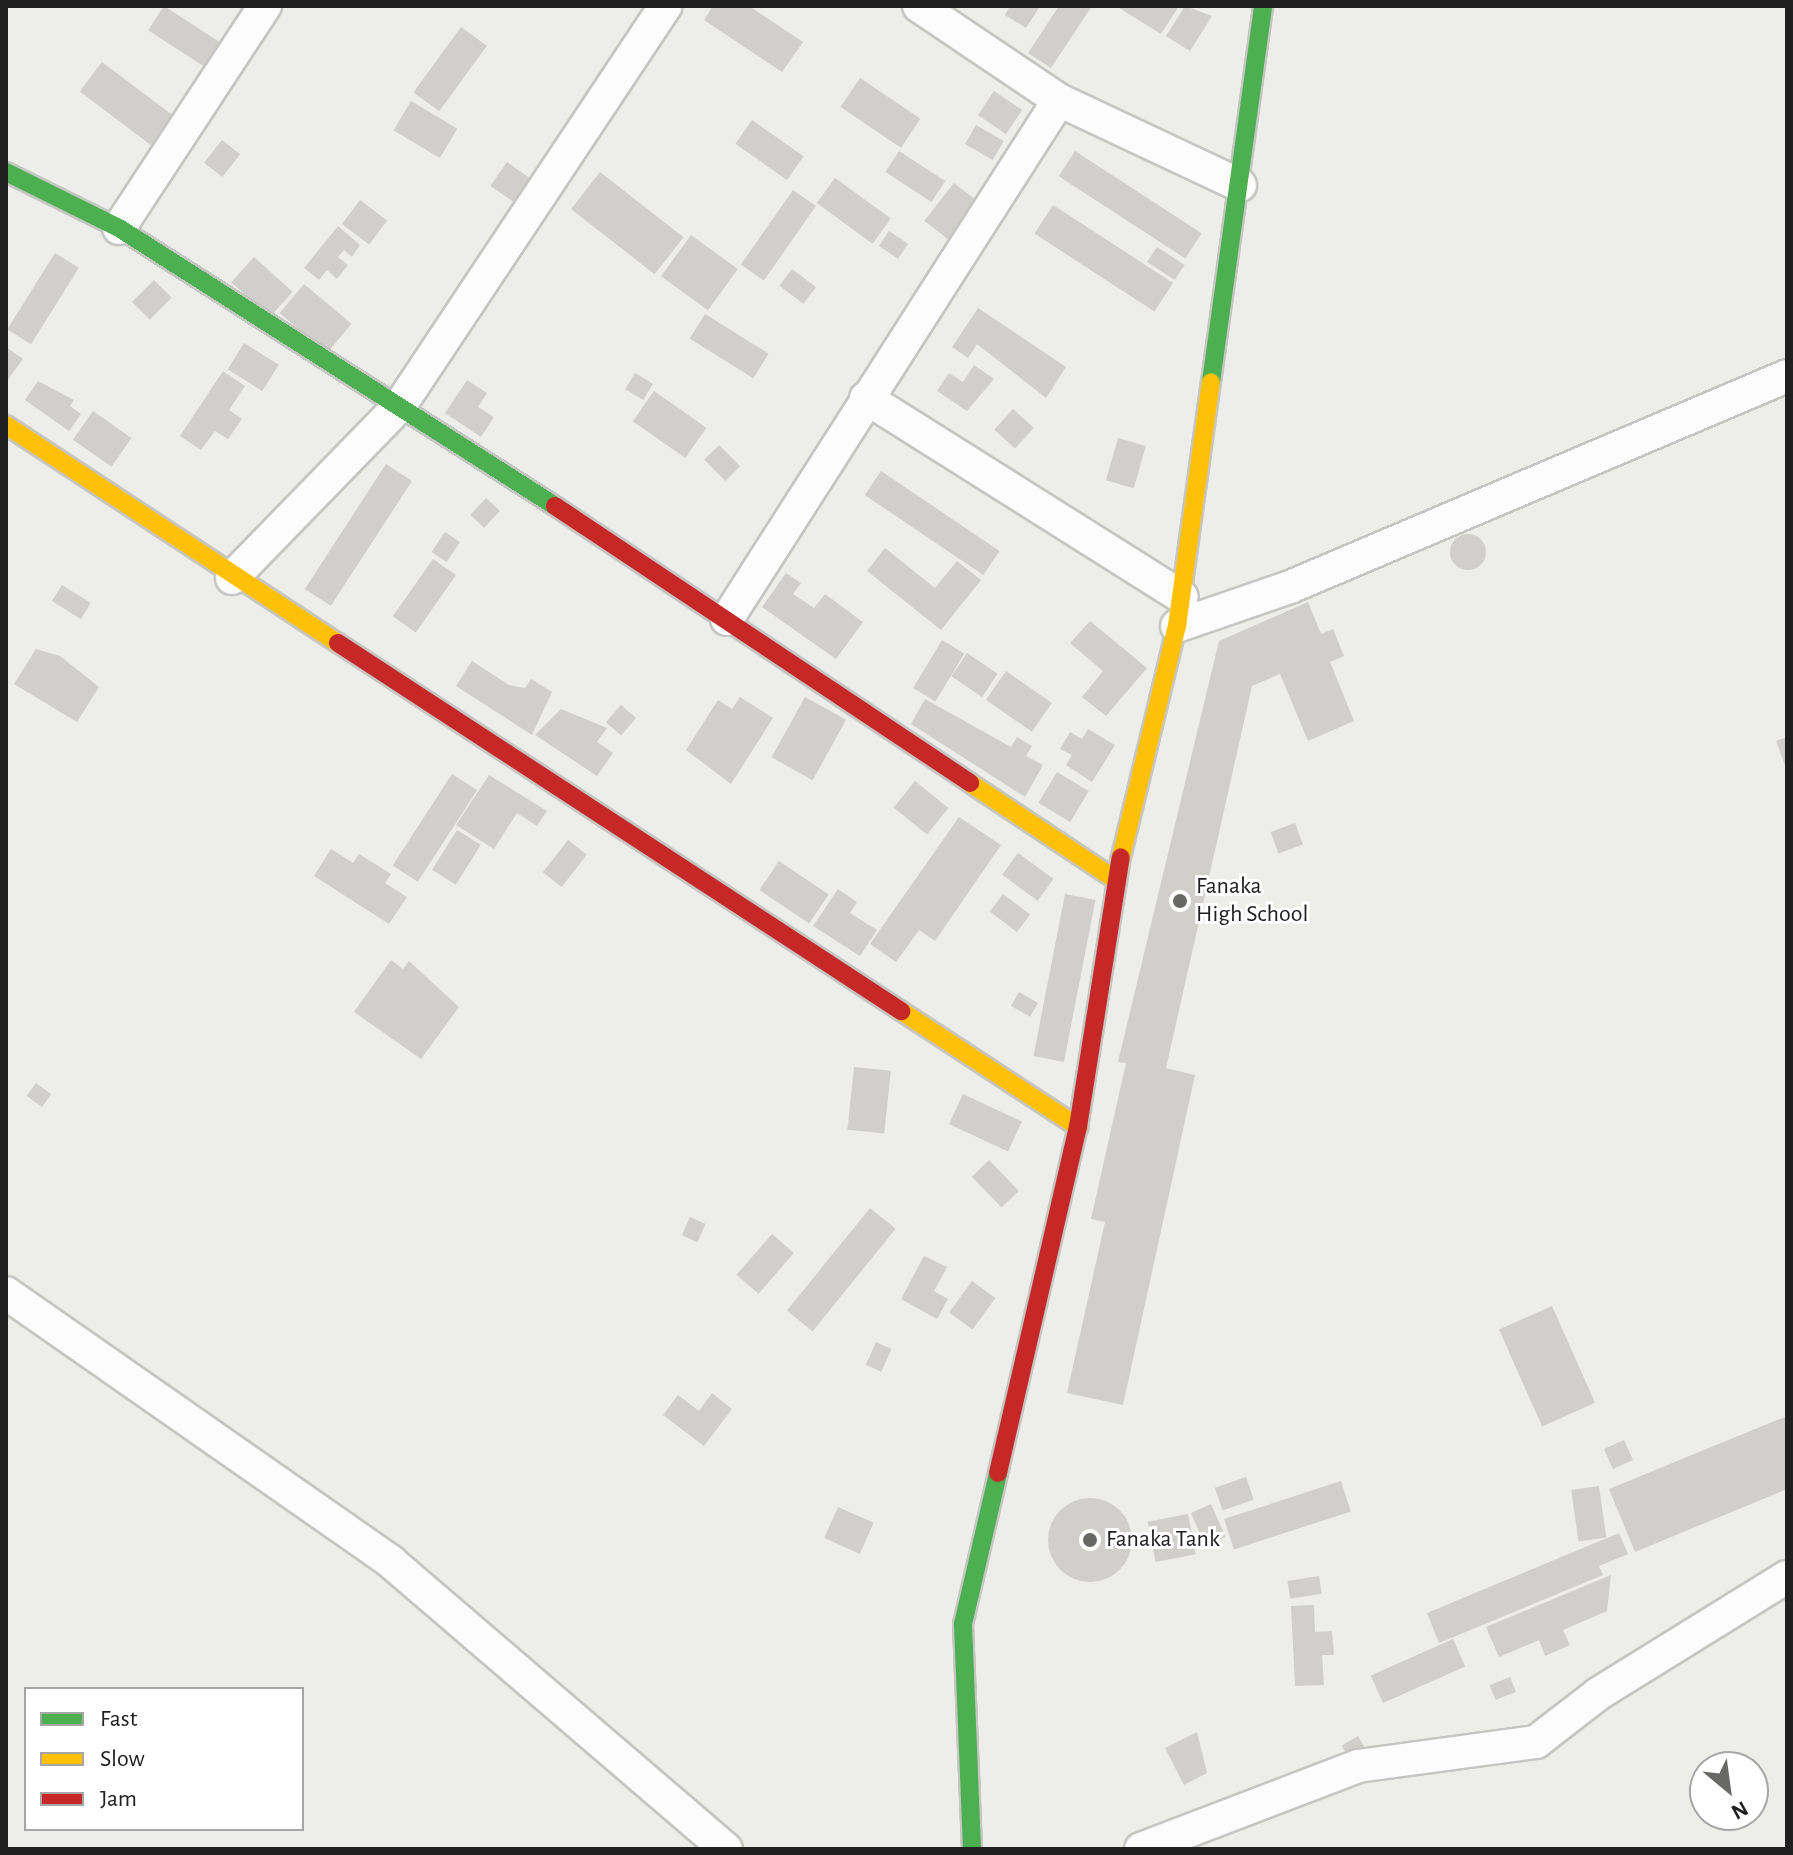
<!DOCTYPE html>
<html>
<head>
<meta charset="utf-8">
<style>
  body { margin:0 }
  #map { position:relative; width:1793px; height:1855px; overflow:hidden; background:#edede9; font-family:"Alegreya Sans",sans-serif }
  div>[style] { position:absolute }
  [style*='--x'] { left:calc(var(--x)*1px); top:calc(var(--y)*1px); width:calc(var(--w)*1px); rotate:calc(var(--a)*1deg) }
  .building>* { inset:0; background:#d0cfcc; transform-origin:0 0 }
  .round { border-radius:50% }
  .roads { filter:drop-shadow(2px 0 #c5c5c3) drop-shadow(-2px 0 #c5c5c3) drop-shadow(0 2px #c5c5c3) drop-shadow(0 -2px #c5c5c3) }
  .street>* { height:32px; margin:-16px; padding:0 16px; transform-origin:16px; border-radius:16px; background:#fcfcfc }
  .fast>* { height:18px; margin:-9px; padding:0 9px; transform-origin:9px; border-radius:9px; background:#4caf50 }
  .slow>* { height:18px; margin:-9px; padding:0 9px; transform-origin:9px; border-radius:9px; background:#ffc107 }
  .jam>* { height:18px; margin:-9px; padding:0 9px; transform-origin:9px; border-radius:9px; background:#c62828 }
  .dots>* { width:22px; height:22px; translate:-50% -50%; box-sizing:border-box; border:4px solid #fff; border-radius:50% }
  span { translate:-50% -50%; white-space:nowrap; text-align:center; line-height:1.15; -webkit-text-stroke:6px #fff; paint-order:stroke }
  .poi-label { font-size:24px; color:#202020 }
  .left { translate:0 -50%; text-align:left }
  .frame { position:absolute; inset:0; border:8px solid #202020; pointer-events:none }
  .legend { position:absolute; left:24px; top:1687px; width:280px; height:144px; box-sizing:border-box; background:#fff; border:2px solid #a6a6a6; margin:0; padding:10px 14px; list-style:none; font-size:24px; color:#202020 }
  .legend li { display:flex; align-items:center; gap:16px; height:40px }
  .legend b { width:40px; border:2px solid #a6a6a6 }
  .north { position:absolute; left:1689px; top:1751px; width:80px; height:80px; box-sizing:border-box; background:#fff; border:2px solid #a6a6a6; border-radius:50%; rotate:151deg; font-size:22px; font-weight:700; line-height:32px; text-align:center; color:#202020 }
  .north::after { content:''; display:block; margin:auto; width:28px; height:36px; background:#686866; clip-path:polygon(50% 0,100% 100%,50% 72%,0 100%) }
</style>
</head>
<body>
<div id="map">
  <div class="building">
    <div style="left:164px;top:6px;width:74px;height:29px;rotate:33deg"></div>
    <div style="clip-path:polygon(713px 6px,749px 6px,803px 42px,782px 72px,704px 20px)"></div>
    <div style="clip-path:polygon(1010px 6px,1040px 6px,1026px 28px,1005px 15px)"></div>
    <div style="clip-path:polygon(1059px 6px,1092px 6px,1051px 68px,1028px 53px)"></div>
    <div style="clip-path:polygon(1116px 6px,1179px 6px,1161px 34px)"></div>
    <div style="clip-path:polygon(1185px 6px,1212px 16px,1190px 51px,1166px 36px)"></div>
    <div style="left:461px;top:27px;width:32px;height:81px;rotate:36deg"></div>
    <div style="left:102px;top:62px;width:96px;height:37px;rotate:37deg"></div>
    <div style="left:860px;top:78px;width:73px;height:35px;rotate:34deg"></div>
    <div style="left:994px;top:91px;width:34px;height:29px;rotate:34deg"></div>
    <div style="left:411px;top:101px;width:54px;height:34px;rotate:31deg"></div>
    <div style="left:752px;top:120px;width:63px;height:29px;rotate:35deg"></div>
    <div style="left:976px;top:125px;width:32px;height:22px;rotate:30deg"></div>
    <div style="left:222px;top:140px;width:23px;height:29px;rotate:38deg"></div>
    <div style="left:899px;top:151px;width:55px;height:25px;rotate:33deg"></div>
    <div style="left:1075px;top:151px;width:151px;height:30px;rotate:33deg"></div>
    <div style="left:507px;top:162px;width:37px;height:29px;rotate:35deg"></div>
    <div style="left:600px;top:172px;width:106px;height:47px;rotate:38deg"></div>
    <div style="left:835px;top:178px;width:69px;height:31px;rotate:36deg"></div>
    <div style="left:954px;top:183px;width:31px;height:48px;rotate:38deg"></div>
    <div style="left:793px;top:190px;width:28px;height:91px;rotate:35deg"></div>
    <div style="left:360px;top:200px;width:34px;height:30px;rotate:37deg"></div>
    <div style="left:1053px;top:205px;width:143px;height:34px;rotate:33deg"></div>
    <div style="clip-path:polygon(338px 226px,360px 245px,352px 257px,344px 250px,338px 257px,348px 265px,337px 279px,327px 270px,319px 280px,304px 268px)"></div>
    <div style="left:889px;top:231px;width:23px;height:18px;rotate:34deg"></div>
    <div style="left:691px;top:235px;width:58px;height:51px;rotate:36deg"></div>
    <div style="left:1157px;top:247px;width:33px;height:18px;rotate:33deg"></div>
    <div style="left:55px;top:253px;width:28px;height:90px;rotate:32deg"></div>
    <div style="left:254px;top:257px;width:52px;height:34px;rotate:42deg"></div>
    <div style="left:792px;top:269px;width:30px;height:21px;rotate:37deg"></div>
    <div style="left:154px;top:280px;width:25px;height:31px;rotate:45deg"></div>
    <div style="left:304px;top:284px;width:62px;height:38px;rotate:40deg"></div>
    <div style="clip-path:polygon(978px 308px,1066px 367px,1046px 398px,977px 344px,968px 358px,952px 347px)"></div>
    <div style="left:705px;top:314px;width:75px;height:29px;rotate:32deg"></div>
    <div style="left:244px;top:343px;width:41px;height:31px;rotate:32deg"></div>
    <div style="clip-path:polygon(6px 347px,23px 359px,6px 382px)"></div>
    <div style="clip-path:polygon(974px 365px,994px 379px,967px 411px,937px 391px,949px 373px,963px 382px)"></div>
    <div style="clip-path:polygon(223px 371px,245px 386px,229px 410px,242px 419px,228px 439px,215px 431px,201px 450px,180px 436px)"></div>
    <div style="left:635px;top:373px;width:21px;height:19px;rotate:31deg"></div>
    <div style="clip-path:polygon(467px 380px,487px 393px,478px 407px,494px 417px,481px 437px,445px 413px)"></div>
    <div style="clip-path:polygon(38px 381px,74px 400px,70px 406px,81px 414px,69px 431px,25px 400px)"></div>
    <div style="left:654px;top:391px;width:64px;height:37px;rotate:35deg"></div>
    <div style="left:1013px;top:409px;width:28px;height:28px;rotate:42deg"></div>
    <div style="left:93px;top:411px;width:47px;height:35px;rotate:35deg"></div>
    <div style="left:1118px;top:438px;width:29px;height:44px;rotate:16deg"></div>
    <div style="left:719px;top:445px;width:30px;height:21px;rotate:45deg"></div>
    <div style="left:386px;top:464px;width:31px;height:149px;rotate:33deg"></div>
    <div style="left:881px;top:471px;width:143px;height:29px;rotate:34deg"></div>
    <div style="left:486px;top:498px;width:19px;height:23px;rotate:43deg"></div>
    <div style="left:445px;top:532px;width:18px;height:24px;rotate:34deg"></div>
    <div class="round" style="left:1450px;top:534px;width:36px;height:36px"></div>
    <div style="clip-path:polygon(885px 548px,935px 588px,957px 561px,981px 580px,941px 630px,867px 571px)"></div>
    <div style="left:433px;top:559px;width:28px;height:70px;rotate:35deg"></div>
    <div style="clip-path:polygon(786px 573px,801px 583px,793px 594px,814px 608px,825px 594px,863px 622px,836px 659px,762px 607px)"></div>
    <div style="left:62px;top:585px;width:34px;height:19px;rotate:32deg"></div>
    <div style="clip-path:polygon(1308px 602px,1321px 634px,1333px 629px,1344px 656px,1330px 662px,1354px 721px,1308px 741px,1280px 674px,1252px 686px,1166px 1068px,1195px 1075px,1123px 1405px,1067px 1393px,1105px 1222px,1091px 1219px,1126px 1063px,1118px 1062px,1219px 641px)"></div>
    <div style="clip-path:polygon(1090px 621px,1147px 668px,1106px 716px,1082px 697px,1103px 671px,1070px 643px)"></div>
    <div style="left:942px;top:640px;width:26px;height:56px;rotate:31deg"></div>
    <div style="clip-path:polygon(36px 649px,60px 656px,99px 687px,77px 722px,14px 684px)"></div>
    <div style="left:967px;top:653px;width:37px;height:28px;rotate:34deg"></div>
    <div style="clip-path:polygon(472px 661px,509px 685px,525px 688px,531px 679px,552px 692px,532px 735px,456px 686px)"></div>
    <div style="left:1006px;top:671px;width:56px;height:35px;rotate:35deg"></div>
    <div style="clip-path:polygon(740px 697px,773px 718px,731px 784px,686px 750px,718px 700px,732px 709px)"></div>
    <div style="left:805px;top:697px;width:47px;height:69px;rotate:29deg"></div>
    <div style="clip-path:polygon(925px 699px,1011px 747px,1017px 737px,1032px 746px,1026px 756px,1043px 765px,1025px 797px,911px 724px)"></div>
    <div style="left:621px;top:705px;width:20px;height:23px;rotate:41deg"></div>
    <div style="clip-path:polygon(561px 709px,607px 728px,597px 742px,613px 753px,597px 776px,535px 735px)"></div>
    <div style="clip-path:polygon(1088px 729px,1115px 745px,1092px 782px,1066px 765px,1072px 755px,1060px 749px,1070px 732px,1082px 739px)"></div>
    <div style="clip-path:polygon(1787px 737px,1787px 771px,1776px 741px)"></div>
    <div style="left:1057px;top:772px;width:37px;height:36px;rotate:31deg"></div>
    <div style="left:452px;top:774px;width:30px;height:109px;rotate:33deg"></div>
    <div style="clip-path:polygon(489px 775px,547px 811px,537px 826px,517px 813px,494px 849px,456px 825px)"></div>
    <div style="left:915px;top:781px;width:43px;height:34px;rotate:39deg"></div>
    <div style="clip-path:polygon(959px 817px,1001px 845px,935px 941px,919px 930px,896px 962px,870px 944px)"></div>
    <div style="left:1295px;top:823px;width:23px;height:26px;rotate:70deg"></div>
    <div style="left:457px;top:830px;width:28px;height:47px;rotate:32deg"></div>
    <div style="left:568px;top:840px;width:24px;height:41px;rotate:38deg"></div>
    <div style="clip-path:polygon(331px 849px,353px 863px,359px 854px,391px 874px,385px 883px,407px 897px,389px 924px,314px 876px)"></div>
    <div style="left:1018px;top:853px;width:44px;height:27px;rotate:36deg"></div>
    <div style="left:779px;top:861px;width:60px;height:35px;rotate:34deg"></div>
    <div style="clip-path:polygon(838px 889px,857px 902px,850px 913px,877px 930px,860px 956px,813px 926px)"></div>
    <div style="left:1003px;top:894px;width:34px;height:22px;rotate:37deg"></div>
    <div style="left:1065px;top:894px;width:31px;height:165px;rotate:11deg"></div>
    <div style="clip-path:polygon(391px 960px,403px 969px,409px 961px,459px 1007px,421px 1059px,354px 1012px)"></div>
    <div style="left:1019px;top:992px;width:22px;height:16px;rotate:30deg"></div>
    <div style="left:854px;top:1067px;width:37px;height:63px;rotate:6deg"></div>
    <div style="left:36px;top:1083px;width:19px;height:16px;rotate:36deg"></div>
    <div style="left:963px;top:1094px;width:65px;height:33px;rotate:25deg"></div>
    <div style="left:989px;top:1160px;width:43px;height:24px;rotate:46deg"></div>
    <div style="left:870px;top:1208px;width:33px;height:132px;rotate:39deg"></div>
    <div style="left:690px;top:1217px;width:17px;height:20px;rotate:24deg"></div>
    <div style="left:772px;top:1234px;width:29px;height:54px;rotate:41deg"></div>
    <div style="clip-path:polygon(924px 1256px,947px 1267px,934px 1291px,948px 1299px,937px 1319px,901px 1299px)"></div>
    <div style="left:972px;top:1281px;width:29px;height:39px;rotate:36deg"></div>
    <div style="left:1552px;top:1306px;width:106px;height:58px;rotate:66deg"></div>
    <div style="left:876px;top:1342px;width:17px;height:25px;rotate:24deg"></div>
    <div style="clip-path:polygon(712px 1393px,732px 1409px,704px 1446px,663px 1415px,678px 1395px,699px 1411px)"></div>
    <div style="clip-path:polygon(1787px 1416px,1787px 1489px,1635px 1552px,1609px 1489px)"></div>
    <div style="left:1624px;top:1440px;width:22px;height:22px;rotate:66deg"></div>
    <div style="left:1246px;top:1477px;width:24px;height:33px;rotate:71deg"></div>
    <div style="left:1341px;top:1481px;width:32px;height:123px;rotate:72deg"></div>
    <div style="left:1599px;top:1486px;width:52px;height:28px;rotate:82deg"></div>
    <div class="round" style="left:1048px;top:1498px;width:84px;height:84px"></div>
    <div style="left:1211px;top:1504px;width:36px;height:22px;rotate:66deg"></div>
    <div style="left:838px;top:1507px;width:39px;height:34px;rotate:24deg"></div>
    <div style="left:1188px;top:1514px;width:41px;height:41px;rotate:79deg"></div>
    <div style="clip-path:polygon(1619px 1533px,1628px 1554px,1599px 1566px,1603px 1575px,1439px 1643px,1427px 1613px)"></div>
    <div style="clip-path:polygon(1611px 1575px,1607px 1611px,1563px 1630px,1570px 1645px,1545px 1656px,1539px 1640px,1499px 1657px,1486px 1627px)"></div>
    <div style="left:1319px;top:1576px;width:18px;height:32px;rotate:81deg"></div>
    <div style="clip-path:polygon(1314px 1605px,1315px 1632px,1332px 1631px,1334px 1655px,1322px 1655px,1324px 1685px,1295px 1686px,1291px 1606px)"></div>
    <div style="left:1453px;top:1639px;width:30px;height:90px;rotate:66deg"></div>
    <div style="left:1510px;top:1677px;width:16px;height:22px;rotate:68deg"></div>
    <div style="clip-path:polygon(1197px 1732px,1207px 1773px,1184px 1785px,1165px 1748px)"></div>
    <div style="left:1358px;top:1736px;width:16px;height:19px;rotate:60deg"></div>
  </div>
  <div class="roads">
    <div class="street">
      <div style="--x:919;--y:6;--w:169;--a:33.9"></div>
      <div style="--x:1059;--y:100;--w:200;--a:25.2"></div>
      <div style="--x:119;--y:228;--w:266;--a:-56.7"></div>
      <div style="--x:866;--y:398;--w:373;--a:32.2"></div>
      <div style="--x:232;--y:578;--w:243;--a:-45.8"></div>
      <div style="--x:401;--y:404;--w:478;--a:-56.4"></div>
      <div style="--x:727;--y:619;--w:616;--a:-57.39"></div>
      <div style="--x:1177;--y:626;--w:120;--a:-19"></div>
      <div style="--x:1290;--y:587;--w:540;--a:-23"></div>
      <div style="--x:6;--y:1293;--w:470;--a:34.9"></div>
      <div style="--x:391;--y:1562;--w:441;--a:40.6"></div>
      <div style="--x:1141;--y:1849;--w:232;--a:-20.9"></div>
      <div style="--x:1358;--y:1766;--w:180;--a:-7.7"></div>
      <div style="--x:1536;--y:1742;--w:78;--a:-37.7"></div>
      <div style="--x:1598;--y:1694;--w:222;--a:-31.8"></div>
    </div>
    <div class="fast">
      <div style="--x:6;--y:172;--w:126;--a:26.4"></div>
      <div style="--x:119;--y:228;--w:517;--a:32.52"></div>
      <div style="--x:1211;--y:382;--w:380;--a:-82.1"></div>
      <div style="--x:972;--y:1849;--w:225;--a:-92.3"></div>
      <div style="--x:963;--y:1624;--w:155;--a:-76.9"></div>
    </div>
    <div class="slow">
      <div style="--x:6;--y:425;--w:397;--a:33.3"></div>
      <div style="--x:970;--y:783;--w:175;--a:33.6"></div>
      <div style="--x:1121;--y:857;--w:238;--a:-76.4"></div>
      <div style="--x:1177;--y:626;--w:246;--a:-82.1"></div>
      <div style="--x:901;--y:1011;--w:212;--a:33.2"></div>
    </div>
    <div class="jam">
      <div style="--x:555;--y:506;--w:499;--a:33.7"></div>
      <div style="--x:338;--y:643;--w:673;--a:33.17"></div>
      <div style="--x:998;--y:1473;--w:355;--a:-77"></div>
      <div style="--x:1078;--y:1127;--w:273;--a:-81"></div>
    </div>
  </div>
  <div class="dots">
    <div style="left:1180px;top:901px;background:#686866"></div>
    <div style="left:1090px;top:1540px;background:#686866"></div>
  </div>
  <div class="poi-label">
    <span class="left" style="left:1196px;top:901px">Fanaka<br>High School</span>
    <span class="left" style="left:1106px;top:1540px">Fanaka Tank</span>
  </div>
  <div class="frame"></div>
  <ul class="legend">
  <li><b style="height:10px;background:#4caf50"></b>Fast</li>
  <li><b style="height:10px;background:#ffc107"></b>Slow</li>
  <li><b style="height:10px;background:#c62828"></b>Jam</li>
  </ul>
  <div class="north">N</div>
</div>
</body>
</html>
